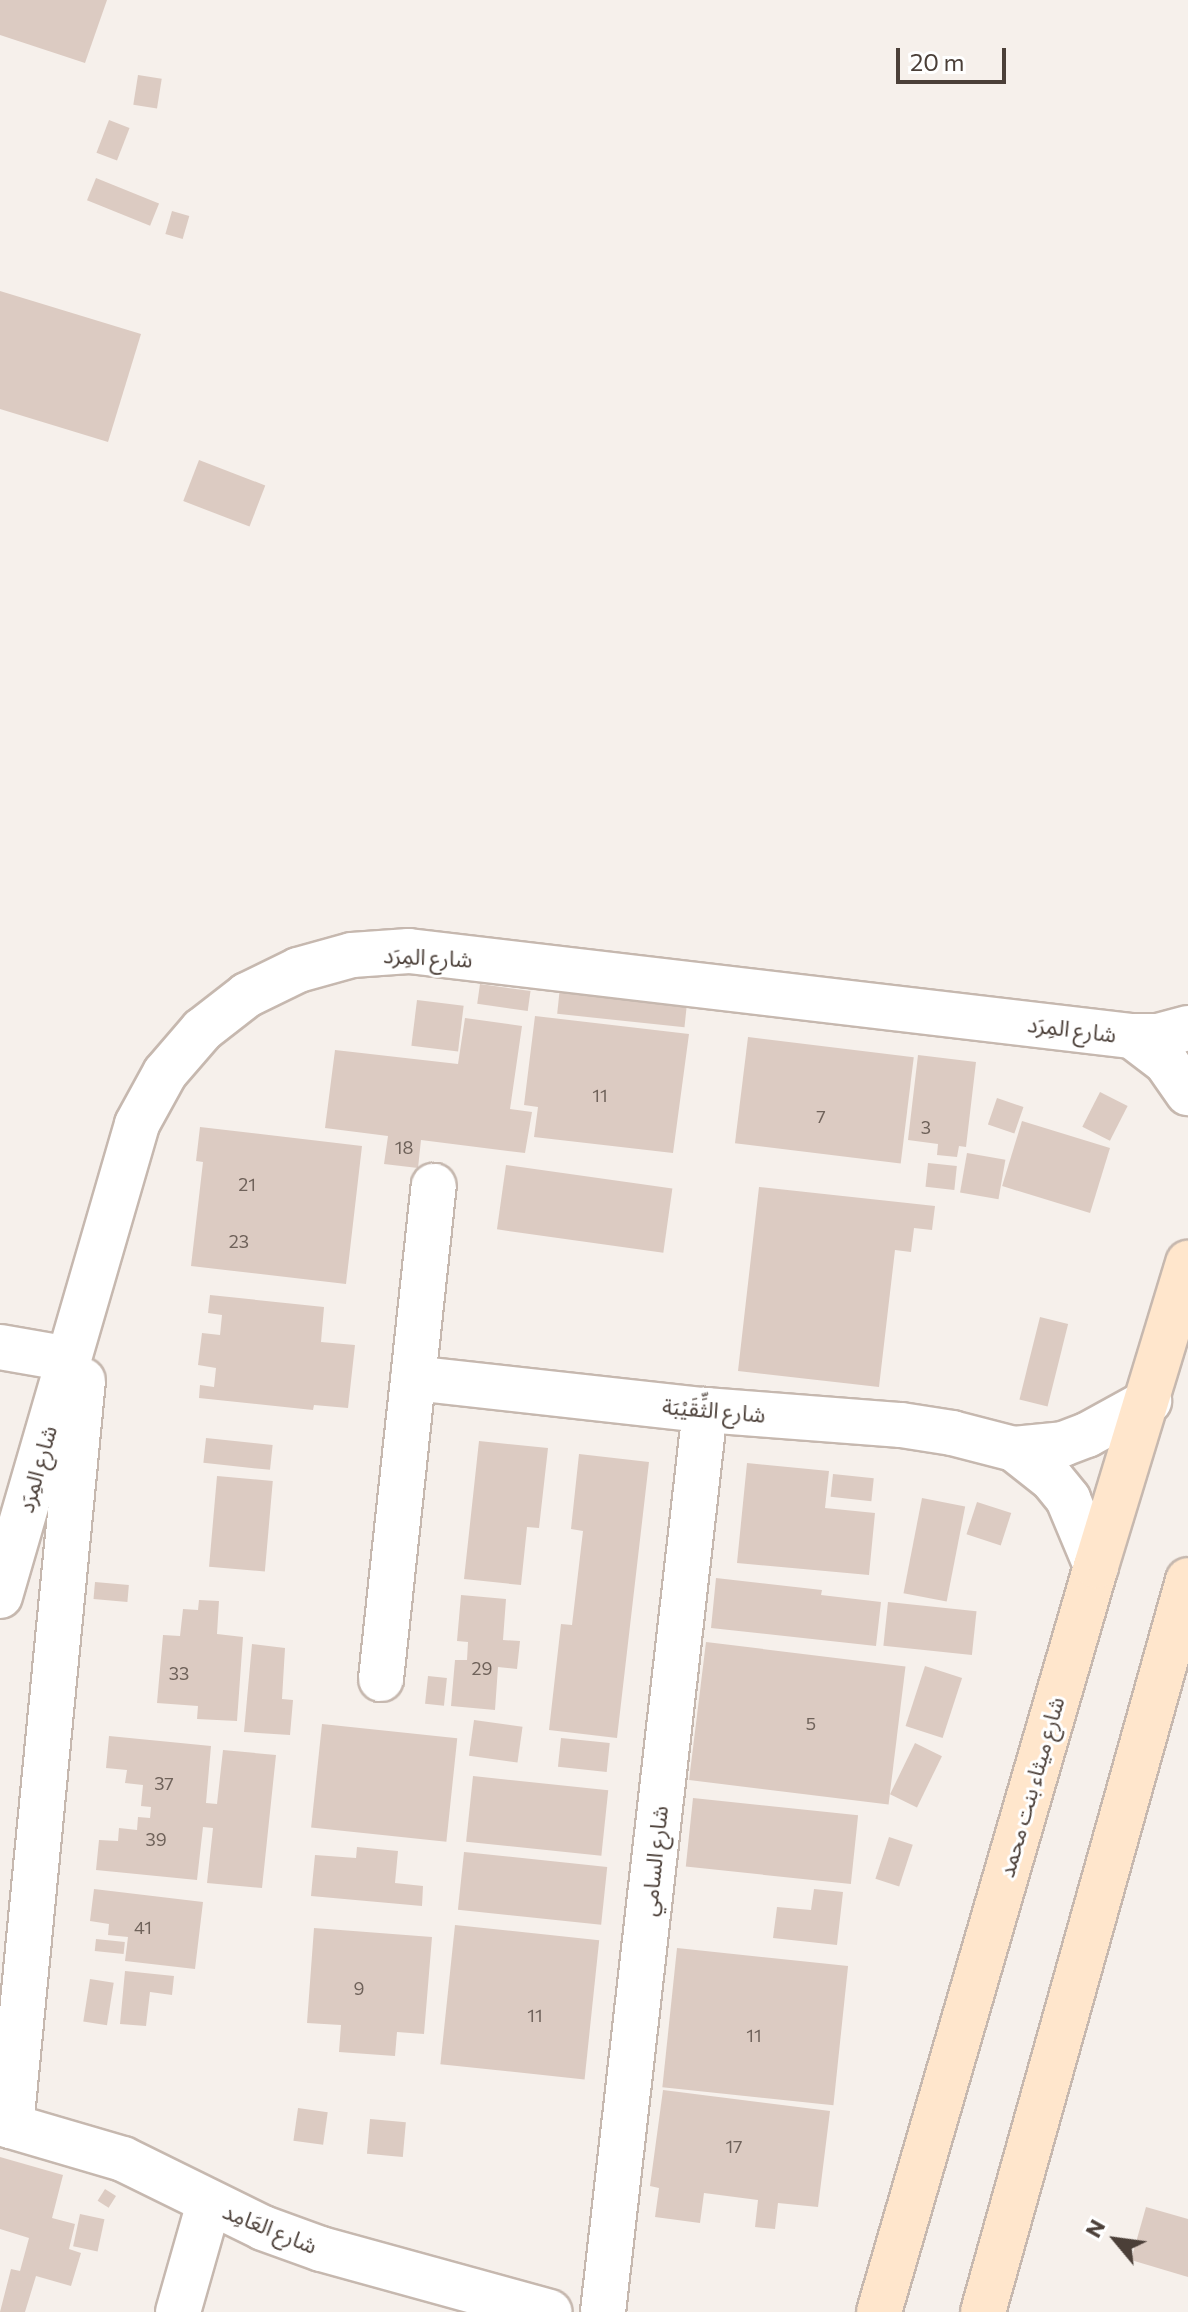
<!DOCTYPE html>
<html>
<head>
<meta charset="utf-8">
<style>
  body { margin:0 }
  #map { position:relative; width:1188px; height:2312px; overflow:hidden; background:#f6f0eb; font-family:Commissioner,"Noto Sans Arabic",sans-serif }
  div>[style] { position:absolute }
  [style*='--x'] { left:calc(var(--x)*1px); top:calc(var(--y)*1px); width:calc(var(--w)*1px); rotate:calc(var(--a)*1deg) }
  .building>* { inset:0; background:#dccbc2; transform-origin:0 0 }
  .roads { filter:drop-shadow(2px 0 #c6b8af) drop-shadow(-2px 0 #c6b8af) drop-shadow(0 2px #c6b8af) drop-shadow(0 -2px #c6b8af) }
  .minor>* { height:44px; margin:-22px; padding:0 22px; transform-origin:22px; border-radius:22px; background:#fff }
  .secondary>* { height:44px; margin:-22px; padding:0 22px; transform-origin:22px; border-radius:22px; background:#ffe6cc }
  span { translate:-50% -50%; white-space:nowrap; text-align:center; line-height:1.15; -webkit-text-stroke:6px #fff; paint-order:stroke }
  .number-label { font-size:18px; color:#6f625a }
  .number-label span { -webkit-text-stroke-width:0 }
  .street-label { font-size:22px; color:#4b3f38 }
  .north { position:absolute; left:1076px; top:2200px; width:80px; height:80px; -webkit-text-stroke:6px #fff; paint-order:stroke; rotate:299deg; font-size:22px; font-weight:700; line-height:32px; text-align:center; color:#4b3f38 }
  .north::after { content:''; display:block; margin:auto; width:28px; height:36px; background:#4b3f38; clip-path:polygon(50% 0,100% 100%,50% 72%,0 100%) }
  .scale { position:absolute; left:896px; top:48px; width:110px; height:36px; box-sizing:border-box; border:4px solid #4b3f38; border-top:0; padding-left:10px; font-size:24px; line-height:28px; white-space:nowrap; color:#4b3f38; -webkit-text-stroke:6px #fff; paint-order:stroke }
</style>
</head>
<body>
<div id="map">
  <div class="building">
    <div style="clip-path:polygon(0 0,107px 0,85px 63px,0 35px)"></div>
    <div style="left:138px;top:75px;width:24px;height:30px;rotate:9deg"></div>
    <div style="left:109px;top:120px;width:22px;height:35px;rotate:21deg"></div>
    <div style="left:96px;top:178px;width:68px;height:24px;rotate:22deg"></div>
    <div style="left:172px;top:211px;width:18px;height:24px;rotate:16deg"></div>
    <div style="clip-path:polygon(0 291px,141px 334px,108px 442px,0 409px)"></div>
    <div style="left:199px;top:460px;width:71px;height:44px;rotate:21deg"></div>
    <div style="left:480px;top:984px;width:51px;height:20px;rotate:8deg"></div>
    <div style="left:560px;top:987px;width:128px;height:27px;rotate:6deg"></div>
    <div style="left:417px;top:1000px;width:47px;height:46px;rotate:7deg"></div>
    <div style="clip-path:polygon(535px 1016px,689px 1034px,673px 1153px,534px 1137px,538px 1107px,524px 1105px)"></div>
    <div style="clip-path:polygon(465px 1018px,522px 1026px,510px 1109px,532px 1112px,525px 1153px,421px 1140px,418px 1168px,384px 1164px,388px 1136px,325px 1128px,335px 1050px,458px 1064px)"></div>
    <div style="left:748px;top:1037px;width:167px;height:107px;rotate:7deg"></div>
    <div style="clip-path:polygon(918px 1055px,976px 1062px,966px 1147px,959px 1146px,957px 1157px,937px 1155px,938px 1144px,908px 1140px)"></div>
    <div style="left:1100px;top:1092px;width:31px;height:39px;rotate:27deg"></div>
    <div style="left:997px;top:1098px;width:28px;height:28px;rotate:19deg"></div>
    <div style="left:1022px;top:1121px;width:92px;height:68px;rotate:17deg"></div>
    <div style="clip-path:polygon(200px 1127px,362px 1146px,346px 1284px,191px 1266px,203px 1162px,196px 1161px)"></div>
    <div style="left:967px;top:1153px;width:39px;height:40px;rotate:10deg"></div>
    <div style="left:928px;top:1163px;width:29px;height:24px;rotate:6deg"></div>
    <div style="left:506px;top:1165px;width:168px;height:65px;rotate:8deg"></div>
    <div style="clip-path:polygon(759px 1187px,935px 1206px,932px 1230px,914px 1228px,911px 1252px,895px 1250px,879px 1387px,738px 1371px)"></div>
    <div style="clip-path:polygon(210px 1295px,324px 1307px,321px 1342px,355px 1345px,348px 1408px,314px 1405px,313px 1410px,199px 1398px,200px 1385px,214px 1387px,216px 1368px,198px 1365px,202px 1333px,220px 1335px,222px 1315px,208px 1313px)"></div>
    <div style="left:1040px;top:1317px;width:29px;height:85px;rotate:14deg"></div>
    <div style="left:206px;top:1438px;width:67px;height:25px;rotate:6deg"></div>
    <div style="clip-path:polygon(479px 1441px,548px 1448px,539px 1528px,527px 1527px,521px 1585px,464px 1579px)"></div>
    <div style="clip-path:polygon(579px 1454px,649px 1462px,617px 1738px,549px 1730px,561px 1624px,572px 1625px,583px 1531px,571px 1529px)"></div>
    <div style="clip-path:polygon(747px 1463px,829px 1471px,825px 1508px,875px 1513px,869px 1575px,737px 1563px)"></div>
    <div style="left:833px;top:1474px;width:41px;height:23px;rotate:6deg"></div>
    <div style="left:217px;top:1476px;width:56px;height:91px;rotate:5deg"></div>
    <div style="left:922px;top:1498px;width:44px;height:97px;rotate:11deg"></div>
    <div style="left:977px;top:1502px;width:36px;height:34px;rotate:18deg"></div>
    <div style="clip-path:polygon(716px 1578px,822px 1590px,821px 1595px,881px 1602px,876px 1646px,711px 1628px)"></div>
    <div style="left:95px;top:1582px;width:34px;height:17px;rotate:5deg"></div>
    <div style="clip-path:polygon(461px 1595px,506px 1599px,503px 1640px,520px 1641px,517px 1669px,498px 1667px,495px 1710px,451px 1706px,455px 1660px,467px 1660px,468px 1642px,457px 1641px)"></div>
    <div style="clip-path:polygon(199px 1600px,219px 1601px,217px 1634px,243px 1637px,237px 1721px,197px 1719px,198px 1706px,157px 1703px,163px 1635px,180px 1636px,183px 1609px,198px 1610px)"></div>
    <div style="left:888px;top:1602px;width:89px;height:44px;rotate:6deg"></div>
    <div style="left:706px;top:1642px;width:201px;height:139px;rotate:7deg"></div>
    <div style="clip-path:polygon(252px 1644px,285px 1648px,282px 1699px,293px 1700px,290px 1735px,244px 1732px)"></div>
    <div style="left:925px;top:1666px;width:39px;height:63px;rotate:18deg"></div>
    <div style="left:428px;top:1676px;width:19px;height:28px;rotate:6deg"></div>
    <div style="left:474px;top:1720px;width:49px;height:36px;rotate:8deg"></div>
    <div style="left:322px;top:1724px;width:136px;height:104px;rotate:6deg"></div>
    <div style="clip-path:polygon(109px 1736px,211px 1746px,206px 1803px,217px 1804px,223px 1750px,276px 1755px,262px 1888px,207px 1883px,213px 1828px,203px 1827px,197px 1880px,96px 1870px,99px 1840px,118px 1841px,119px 1828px,137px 1830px,138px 1817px,150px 1818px,151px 1807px,141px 1806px,143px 1785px,125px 1783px,127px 1770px,106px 1768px)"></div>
    <div style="left:561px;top:1738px;width:49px;height:29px;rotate:6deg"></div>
    <div style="left:915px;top:1743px;width:30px;height:57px;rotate:26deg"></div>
    <div style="left:473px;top:1776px;width:136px;height:66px;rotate:6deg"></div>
    <div style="left:693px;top:1798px;width:166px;height:69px;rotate:6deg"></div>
    <div style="left:889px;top:1837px;width:25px;height:44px;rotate:18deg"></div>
    <div style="clip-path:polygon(357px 1847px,398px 1851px,395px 1883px,423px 1886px,422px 1906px,311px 1896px,315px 1855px,356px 1858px)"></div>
    <div style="left:464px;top:1852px;width:144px;height:58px;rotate:6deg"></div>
    <div style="clip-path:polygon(94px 1889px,203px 1902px,195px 1969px,125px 1961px,128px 1937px,108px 1935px,109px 1924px,90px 1921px)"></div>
    <div style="clip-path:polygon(814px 1889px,843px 1892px,837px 1945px,773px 1938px,777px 1907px,811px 1910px)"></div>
    <div style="left:455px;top:1925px;width:145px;height:140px;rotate:6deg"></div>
    <div style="clip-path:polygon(314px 1928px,432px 1937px,424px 2034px,397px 2032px,395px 2056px,339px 2052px,341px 2025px,307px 2023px)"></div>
    <div style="left:96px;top:1939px;width:29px;height:12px;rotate:6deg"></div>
    <div style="left:677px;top:1948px;width:172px;height:140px;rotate:6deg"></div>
    <div style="clip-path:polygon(125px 1971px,174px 1976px,172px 1995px,150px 1992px,146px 2026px,120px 2024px)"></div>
    <div style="left:90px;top:1979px;width:24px;height:43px;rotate:9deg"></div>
    <div style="clip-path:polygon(663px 2090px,830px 2111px,818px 2207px,778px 2203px,775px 2229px,755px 2227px,758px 2200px,704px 2193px,700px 2223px,655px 2217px,659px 2188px,650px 2186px)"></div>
    <div style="left:298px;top:2108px;width:30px;height:33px;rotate:8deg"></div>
    <div style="left:370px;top:2119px;width:36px;height:35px;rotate:5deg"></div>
    <div style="clip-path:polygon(0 2157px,63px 2175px,52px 2218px,75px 2224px,69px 2249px,81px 2253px,71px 2286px,36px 2276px,25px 2312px,0 2312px,11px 2269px,20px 2271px,29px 2238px,0 2229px)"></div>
    <div style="left:105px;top:2189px;width:13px;height:14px;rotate:32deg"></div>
    <div style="clip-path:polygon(1146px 2207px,1188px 2219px,1188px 2277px,1131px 2260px)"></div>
    <div style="left:80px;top:2214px;width:25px;height:33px;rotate:12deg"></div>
  </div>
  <div class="roads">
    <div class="minor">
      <div style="--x:1132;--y:1036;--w:43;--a:37.4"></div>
      <div style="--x:1166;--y:1062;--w:38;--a:55"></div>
      <div style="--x:0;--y:1347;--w:70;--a:9.9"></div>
      <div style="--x:413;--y:1378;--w:294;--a:6.3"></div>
      <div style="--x:705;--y:1410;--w:197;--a:4.4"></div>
      <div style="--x:901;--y:1425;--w:52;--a:8.9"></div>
      <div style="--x:952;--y:1433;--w:64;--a:14.5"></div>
      <div style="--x:1014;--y:1449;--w:49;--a:-5.8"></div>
      <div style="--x:1063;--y:1444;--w:26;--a:-21"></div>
      <div style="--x:1087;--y:1435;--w:71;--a:-28.7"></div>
      <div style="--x:1014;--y:1449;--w:48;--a:38.3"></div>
      <div style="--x:1052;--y:1479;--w:26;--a:51"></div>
      <div style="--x:1068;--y:1499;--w:73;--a:67.3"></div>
      <div style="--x:0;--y:1596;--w:491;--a:-73.8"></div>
      <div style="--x:137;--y:1124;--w:58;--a:-61.2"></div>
      <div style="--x:165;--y:1073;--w:57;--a:-49.3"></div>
      <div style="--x:202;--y:1030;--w:57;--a:-37.9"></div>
      <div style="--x:247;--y:995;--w:57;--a:-26.1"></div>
      <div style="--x:298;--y:970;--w:56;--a:-15.5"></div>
      <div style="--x:352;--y:955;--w:57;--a:-4"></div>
      <div style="--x:409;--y:951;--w:728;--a:6.71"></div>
      <div style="--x:1132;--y:1036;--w:26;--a:0"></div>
      <div style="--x:1158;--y:1036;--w:31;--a:-15"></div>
      <div style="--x:381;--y:1679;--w:496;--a:-83.9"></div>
      <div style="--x:0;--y:2123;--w:128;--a:16.3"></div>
      <div style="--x:123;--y:2159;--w:156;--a:26.2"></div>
      <div style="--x:263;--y:2228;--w:62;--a:19.9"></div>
      <div style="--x:321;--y:2249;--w:237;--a:15.4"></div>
      <div style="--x:11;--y:2126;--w:749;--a:-84.49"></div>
      <div style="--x:178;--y:2312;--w:113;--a:-74.1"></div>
      <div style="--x:603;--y:2312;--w:908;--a:-83.55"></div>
    </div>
    <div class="secondary">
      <div style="--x:879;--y:2312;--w:777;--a:-73.78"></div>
      <div style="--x:1096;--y:1566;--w:317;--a:-73.1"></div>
      <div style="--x:983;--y:2312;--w:760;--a:-74.35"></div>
    </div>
  </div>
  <div class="number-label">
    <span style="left:600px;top:1095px">11</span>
    <span style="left:821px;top:1116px">7</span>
    <span style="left:926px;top:1127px">3</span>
    <span style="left:404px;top:1147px">18</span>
    <span style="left:247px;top:1184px">21</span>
    <span style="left:239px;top:1241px">23</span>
    <span style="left:482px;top:1668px">29</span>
    <span style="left:179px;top:1673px">33</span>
    <span style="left:811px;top:1723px">5</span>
    <span style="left:164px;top:1783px">37</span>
    <span style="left:156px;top:1839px">39</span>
    <span style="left:143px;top:1927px">41</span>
    <span style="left:359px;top:1988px">9</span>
    <span style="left:535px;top:2015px">11</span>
    <span style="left:754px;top:2035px">11</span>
    <span style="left:734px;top:2146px">17</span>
  </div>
  <div class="street-label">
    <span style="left:428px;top:957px;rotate:3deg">شارع المِرَد</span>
    <span style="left:1072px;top:1029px;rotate:7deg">شارع المِرَد</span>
    <span style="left:714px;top:1410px;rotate:5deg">شارع الثِّقَيْبَة</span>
    <span style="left:37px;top:1469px;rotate:-74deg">شارع المِرَد</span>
    <span style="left:1031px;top:1787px;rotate:-74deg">شارع ميثاء بنت محمد</span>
    <span style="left:654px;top:1861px;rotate:-84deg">شارع السامي</span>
    <span style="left:270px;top:2228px;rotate:22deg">شارع العَامِد</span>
  </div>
  <div class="north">N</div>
  <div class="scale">20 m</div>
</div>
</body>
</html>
